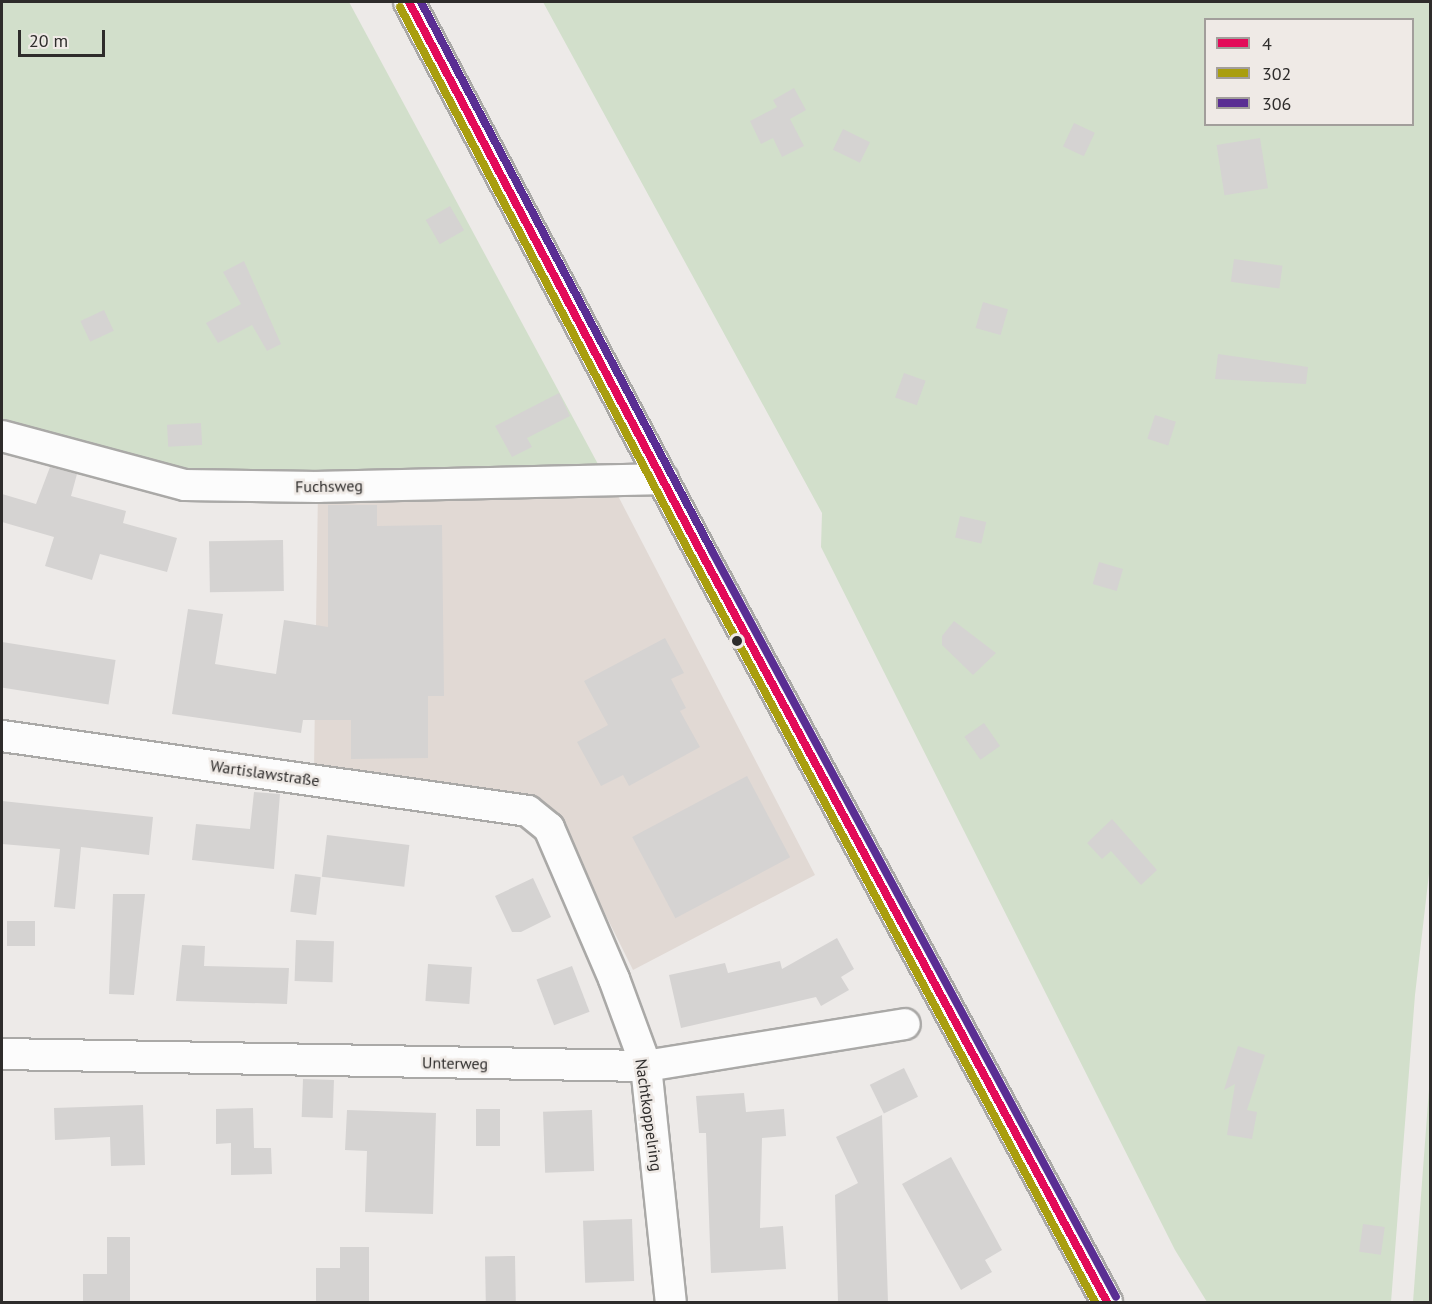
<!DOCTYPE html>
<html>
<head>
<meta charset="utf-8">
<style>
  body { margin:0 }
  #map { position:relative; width:1432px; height:1304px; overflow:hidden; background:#edeae8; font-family:"PT Sans",sans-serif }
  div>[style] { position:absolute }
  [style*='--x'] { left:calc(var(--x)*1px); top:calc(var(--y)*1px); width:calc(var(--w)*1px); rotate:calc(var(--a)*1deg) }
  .built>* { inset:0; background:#e1d9d4 }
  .green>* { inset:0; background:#d2dfcb }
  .building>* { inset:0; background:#d5d3d2; transform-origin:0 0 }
  .roads { filter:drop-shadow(2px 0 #aaa9a7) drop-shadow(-2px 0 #aaa9a7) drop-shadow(0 2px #aaa9a7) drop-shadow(0 -2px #aaa9a7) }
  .minor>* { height:30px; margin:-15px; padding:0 15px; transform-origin:15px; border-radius:15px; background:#fcfcfc }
  .bus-1>* { height:8px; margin:-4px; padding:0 4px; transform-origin:4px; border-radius:4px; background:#e30b59 }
  .bus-2>* { height:8px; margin:-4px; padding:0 4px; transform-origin:4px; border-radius:4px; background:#a99e0f }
  .bus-3>* { height:8px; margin:-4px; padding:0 4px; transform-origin:4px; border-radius:4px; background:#5a2e93 }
  .dots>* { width:16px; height:16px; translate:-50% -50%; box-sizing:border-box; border:3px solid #efeae6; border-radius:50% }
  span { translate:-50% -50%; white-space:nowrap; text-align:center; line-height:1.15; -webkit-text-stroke:5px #efeae6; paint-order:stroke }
  .street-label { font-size:16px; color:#2e2c2b }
  .frame { position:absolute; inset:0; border:3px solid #2e2c2b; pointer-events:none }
  .legend { position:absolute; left:1204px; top:18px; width:210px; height:108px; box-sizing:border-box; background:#efeae6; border:2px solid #a29e9b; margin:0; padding:8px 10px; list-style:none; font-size:18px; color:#2e2c2b }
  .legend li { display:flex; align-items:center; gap:12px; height:30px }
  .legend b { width:30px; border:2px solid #a29e9b }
  .scale { position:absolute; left:18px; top:30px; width:87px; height:27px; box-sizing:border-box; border:3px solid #2e2c2b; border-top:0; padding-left:8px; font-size:18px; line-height:21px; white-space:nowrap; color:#2e2c2b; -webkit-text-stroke:4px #efeae6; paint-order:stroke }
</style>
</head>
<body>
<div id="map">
  <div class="built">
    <div style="clip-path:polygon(318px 487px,616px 492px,815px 875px,633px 970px,557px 817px,314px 770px)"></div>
  </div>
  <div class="green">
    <div style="clip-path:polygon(2px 2px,349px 2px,599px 466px,185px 485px,2px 436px)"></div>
    <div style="clip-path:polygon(evenodd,543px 2px,1430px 2px,1430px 865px,1415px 995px,1391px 1302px,1207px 1302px,1175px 1250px,821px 547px,822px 513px,543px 2px,1206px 20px,1412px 20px,1412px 124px,1206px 124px,1206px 20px)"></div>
    <div style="clip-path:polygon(1430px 1076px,1430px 1302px,1413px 1302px)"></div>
  </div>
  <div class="building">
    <div style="clip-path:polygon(794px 88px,806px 110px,790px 119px,804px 146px,782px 157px,773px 138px,761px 144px,750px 121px,777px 107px,773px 100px)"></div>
    <div style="left:1074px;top:123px;width:23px;height:26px;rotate:25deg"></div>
    <div style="left:843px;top:129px;width:30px;height:23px;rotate:26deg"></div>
    <div style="left:1260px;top:138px;width:51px;height:44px;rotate:81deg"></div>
    <div style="left:450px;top:206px;width:28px;height:28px;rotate:60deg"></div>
    <div style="left:1234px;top:259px;width:49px;height:23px;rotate:8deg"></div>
    <div style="clip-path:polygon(244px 261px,281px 344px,267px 351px,252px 325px,218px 343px,206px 323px,241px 304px,223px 272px)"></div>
    <div style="left:983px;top:302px;width:26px;height:27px;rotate:16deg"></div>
    <div style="left:104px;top:310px;width:23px;height:26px;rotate:65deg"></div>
    <div style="clip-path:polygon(1218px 354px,1308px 367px,1306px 384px,1215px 379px)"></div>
    <div style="left:904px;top:373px;width:23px;height:26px;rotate:20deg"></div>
    <div style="clip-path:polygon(559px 393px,570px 416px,527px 438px,532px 447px,512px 457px,495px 426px)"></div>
    <div style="left:1155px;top:415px;width:22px;height:25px;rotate:18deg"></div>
    <div style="left:201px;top:423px;width:22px;height:34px;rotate:87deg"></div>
    <div style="clip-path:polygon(50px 467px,77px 474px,71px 496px,126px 511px,123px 523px,177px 538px,167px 572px,100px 554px,92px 580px,45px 566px,54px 537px,2px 522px,2px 494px,36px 504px)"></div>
    <div style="clip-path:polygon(328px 505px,377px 505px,377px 526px,442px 525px,444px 696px,428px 696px,428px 758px,351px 759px,351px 720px,303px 720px,301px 733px,172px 714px,188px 609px,223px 614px,215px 664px,276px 674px,284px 620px,328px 627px)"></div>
    <div style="left:960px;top:516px;width:27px;height:22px;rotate:13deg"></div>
    <div style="left:283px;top:540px;width:51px;height:74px;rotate:89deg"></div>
    <div style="left:1099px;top:562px;width:25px;height:23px;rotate:16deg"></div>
    <div style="clip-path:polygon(954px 621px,996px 653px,973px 675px,942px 645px,942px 636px)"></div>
    <div style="clip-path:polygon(665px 638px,684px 673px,671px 679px,686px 708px,680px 711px,700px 747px,629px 786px,623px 775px,601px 786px,577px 742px,608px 725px,584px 681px)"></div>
    <div style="left:2px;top:642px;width:115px;height:45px;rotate:9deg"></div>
    <div style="left:984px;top:723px;width:28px;height:24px;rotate:55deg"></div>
    <div style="left:747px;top:776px;width:92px;height:130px;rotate:62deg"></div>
    <div style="clip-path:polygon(254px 792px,280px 794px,274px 869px,192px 860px,196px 824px,250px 829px)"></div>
    <div style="clip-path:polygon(2px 801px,153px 817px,149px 855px,81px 847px,75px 909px,54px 907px,60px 849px,2px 844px)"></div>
    <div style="clip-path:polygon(1112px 819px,1157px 870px,1141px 885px,1111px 851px,1102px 859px,1087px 843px)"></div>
    <div style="left:327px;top:835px;width:83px;height:42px;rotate:7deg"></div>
    <div style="left:295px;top:874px;width:26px;height:38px;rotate:7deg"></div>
    <div style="clip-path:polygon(533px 878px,551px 917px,521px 932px,512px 932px,495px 896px)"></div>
    <div style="clip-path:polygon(113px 894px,145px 894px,134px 995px,109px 994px)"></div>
    <div style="left:7px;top:921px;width:28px;height:25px"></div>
    <div style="clip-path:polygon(837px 938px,854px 969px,841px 977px,849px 990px,821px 1006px,816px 997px,681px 1028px,669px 975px,725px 963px,728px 973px,780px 961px,782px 969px)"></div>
    <div style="left:296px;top:940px;width:38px;height:41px;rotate:2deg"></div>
    <div style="clip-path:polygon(182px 945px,205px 946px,204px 966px,289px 968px,287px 1004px,176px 1001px)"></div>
    <div style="left:428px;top:964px;width:44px;height:37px;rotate:4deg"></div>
    <div style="left:572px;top:966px;width:49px;height:38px;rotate:69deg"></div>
    <div style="clip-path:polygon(1238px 1046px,1265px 1055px,1247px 1110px,1257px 1112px,1252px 1139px,1227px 1135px,1235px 1084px,1224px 1090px)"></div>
    <div style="left:904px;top:1068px;width:32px;height:38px;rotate:64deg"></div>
    <div style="left:303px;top:1079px;width:31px;height:38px;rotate:2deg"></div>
    <div style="clip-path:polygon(744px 1093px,746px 1112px,784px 1109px,786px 1136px,762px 1138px,760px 1228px,783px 1226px,786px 1269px,711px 1273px,706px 1133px,699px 1133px,696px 1096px)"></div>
    <div style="clip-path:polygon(143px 1105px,145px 1165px,111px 1166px,110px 1137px,55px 1140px,54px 1108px)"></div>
    <div style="clip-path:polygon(253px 1108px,254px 1148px,271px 1148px,272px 1174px,231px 1175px,231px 1143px,216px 1144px,216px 1109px)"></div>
    <div style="left:476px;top:1109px;width:24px;height:37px"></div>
    <div style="clip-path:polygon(347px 1110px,436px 1113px,433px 1214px,365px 1212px,367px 1151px,345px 1150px)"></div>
    <div style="left:592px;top:1110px;width:61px;height:49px;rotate:88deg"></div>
    <div style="clip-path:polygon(882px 1115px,888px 1302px,838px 1302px,835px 1195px,858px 1183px,836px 1137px)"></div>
    <div style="clip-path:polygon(951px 1157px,1002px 1250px,985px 1260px,992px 1272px,961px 1290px,902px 1184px)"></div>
    <div style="left:632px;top:1219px;width:62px;height:49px;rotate:88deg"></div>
    <div style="left:1363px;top:1224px;width:22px;height:28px;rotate:8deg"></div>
    <div style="clip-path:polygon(107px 1237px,130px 1237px,130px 1302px,83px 1302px,83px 1274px,107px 1274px)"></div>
    <div style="clip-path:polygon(340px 1247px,369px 1247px,369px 1302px,316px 1302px,316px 1268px,340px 1268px)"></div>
    <div style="left:515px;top:1256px;width:46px;height:30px;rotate:89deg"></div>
  </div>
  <div class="roads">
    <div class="minor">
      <div style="--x:409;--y:2;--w:627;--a:62.05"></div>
      <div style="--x:703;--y:556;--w:848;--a:61.56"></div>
      <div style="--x:2;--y:436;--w:189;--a:15"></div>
      <div style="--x:185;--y:485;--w:133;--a:0.9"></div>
      <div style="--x:318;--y:487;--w:345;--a:-1.3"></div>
      <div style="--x:2;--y:736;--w:531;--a:8.11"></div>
      <div style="--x:528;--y:811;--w:27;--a:39"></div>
      <div style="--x:549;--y:828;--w:164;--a:66.7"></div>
      <div style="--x:614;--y:979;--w:93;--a:69.8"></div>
      <div style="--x:646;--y:1066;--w:237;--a:84"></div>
      <div style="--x:2;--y:1054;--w:644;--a:1.07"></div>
      <div style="--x:646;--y:1066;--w:262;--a:-9.2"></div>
    </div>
  </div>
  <div class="bus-1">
    <div style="--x:409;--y:2;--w:627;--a:62.05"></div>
    <div style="--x:703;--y:556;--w:848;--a:61.56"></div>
  </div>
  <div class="bus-2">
    <div style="--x:400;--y:7;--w:627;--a:62.05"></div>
    <div style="--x:694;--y:561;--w:843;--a:61.58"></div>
  </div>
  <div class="bus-3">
    <div style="--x:421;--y:2;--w:621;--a:62.07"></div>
    <div style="--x:712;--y:551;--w:848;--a:61.56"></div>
  </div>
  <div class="dots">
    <div style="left:737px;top:641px;background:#2e2c2b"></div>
  </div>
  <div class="street-label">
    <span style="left:329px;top:486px;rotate:-1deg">Fuchsweg</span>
    <span style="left:265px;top:773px;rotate:8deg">Wartislawstraße</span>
    <span style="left:455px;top:1063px;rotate:1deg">Unterweg</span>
    <span style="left:649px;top:1115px;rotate:82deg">Nachtkoppelring</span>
  </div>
  <div class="frame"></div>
  <ul class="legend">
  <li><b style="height:8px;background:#e30b59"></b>4</li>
  <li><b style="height:8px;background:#a99e0f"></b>302</li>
  <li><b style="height:8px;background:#5a2e93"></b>306</li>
  </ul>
  <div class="scale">20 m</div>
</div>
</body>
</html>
